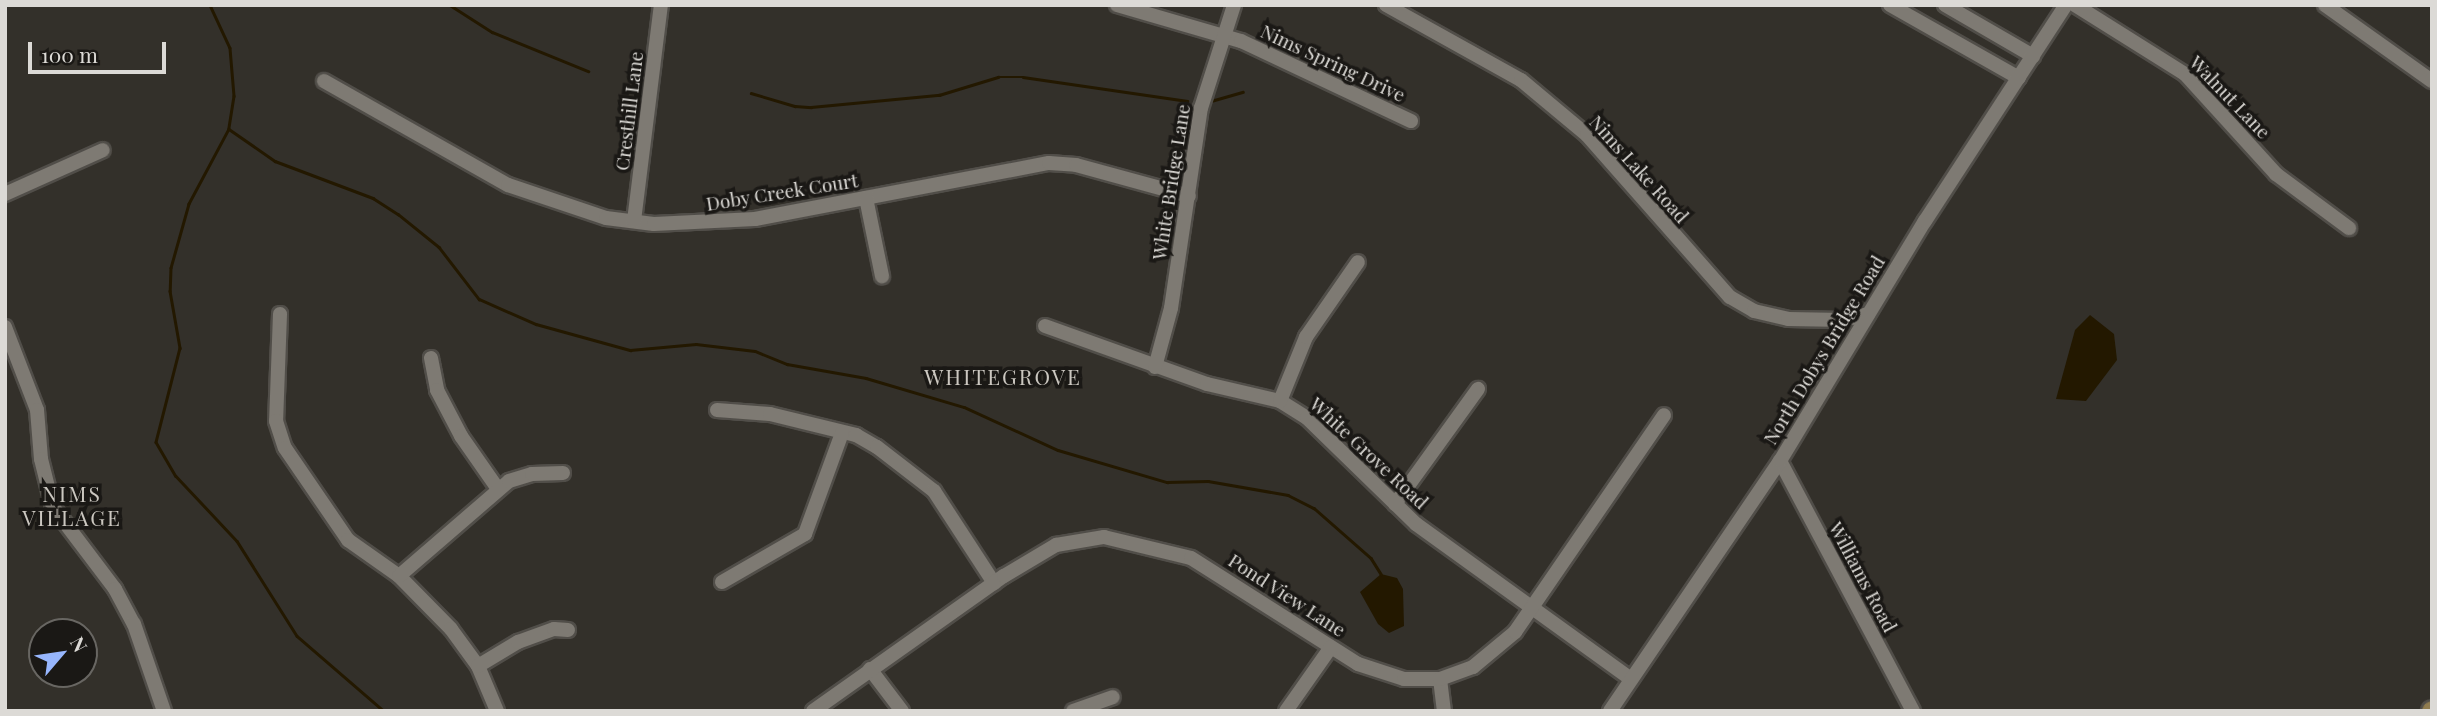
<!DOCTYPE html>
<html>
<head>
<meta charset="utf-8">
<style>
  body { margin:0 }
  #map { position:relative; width:2437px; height:716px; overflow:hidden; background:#33302a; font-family:"Playfair Display",serif }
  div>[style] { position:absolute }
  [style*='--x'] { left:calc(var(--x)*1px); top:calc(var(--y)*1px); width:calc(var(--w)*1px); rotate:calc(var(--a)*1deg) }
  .water>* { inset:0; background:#231800 }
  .stream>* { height:2.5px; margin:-1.25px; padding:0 1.25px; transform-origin:1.25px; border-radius:1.25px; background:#231800 }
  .roads { filter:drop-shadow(2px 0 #514e49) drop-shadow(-2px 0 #514e49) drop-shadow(0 2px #514e49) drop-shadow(0 -2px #514e49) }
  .minor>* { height:14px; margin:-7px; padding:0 7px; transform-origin:7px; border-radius:7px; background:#7e7a73 }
  .major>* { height:18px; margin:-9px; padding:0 9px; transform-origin:9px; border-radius:9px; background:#907c4f }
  span { translate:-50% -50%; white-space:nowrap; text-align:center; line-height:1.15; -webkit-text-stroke:7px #1a1815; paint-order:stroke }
  .street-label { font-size:19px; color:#dcdad6 }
  .neighbourhood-label { font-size:21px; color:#cbc7c0; letter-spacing:2px }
  .frame { position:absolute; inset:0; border:7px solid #dcdad6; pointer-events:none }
  .north { position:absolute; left:28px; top:618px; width:70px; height:70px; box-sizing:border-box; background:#1a1815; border:2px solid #686662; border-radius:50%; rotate:61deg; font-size:19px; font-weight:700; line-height:28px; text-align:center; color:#dcdad6 }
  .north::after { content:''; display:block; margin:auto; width:24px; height:32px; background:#97b6fd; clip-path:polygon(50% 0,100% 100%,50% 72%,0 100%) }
  .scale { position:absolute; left:28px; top:42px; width:138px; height:32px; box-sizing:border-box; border:4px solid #dcdad6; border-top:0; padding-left:9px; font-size:21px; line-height:24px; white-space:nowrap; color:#dcdad6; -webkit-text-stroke:5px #1a1815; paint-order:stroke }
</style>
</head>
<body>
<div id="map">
  <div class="water">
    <div style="clip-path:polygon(2090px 315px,2114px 334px,2117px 360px,2086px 401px,2056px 399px,2075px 330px)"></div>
    <div style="clip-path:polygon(1381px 574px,1397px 578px,1403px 589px,1404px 626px,1389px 633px,1378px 624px,1360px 592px)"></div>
  </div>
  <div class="stream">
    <div style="--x:210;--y:5;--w:47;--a:65.1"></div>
    <div style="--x:230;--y:48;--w:48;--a:85.2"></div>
    <div style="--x:234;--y:96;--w:33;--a:99"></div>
    <div style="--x:229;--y:129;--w:85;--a:118.1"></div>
    <div style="--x:189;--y:204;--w:66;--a:105.7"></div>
    <div style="--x:171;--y:268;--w:23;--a:92"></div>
    <div style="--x:170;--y:291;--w:58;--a:80"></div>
    <div style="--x:180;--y:348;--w:97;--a:104.3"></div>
    <div style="--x:156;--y:442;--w:39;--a:60"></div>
    <div style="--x:176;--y:476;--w:89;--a:46.8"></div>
    <div style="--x:237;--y:541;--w:112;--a:57.7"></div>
    <div style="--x:297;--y:636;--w:115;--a:40.8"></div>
    <div style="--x:450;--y:5;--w:50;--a:32.7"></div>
    <div style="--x:492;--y:32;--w:104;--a:22.1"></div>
    <div style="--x:751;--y:93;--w:46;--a:16.5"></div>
    <div style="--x:795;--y:106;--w:16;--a:4"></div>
    <div style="--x:811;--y:107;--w:129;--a:-5.4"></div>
    <div style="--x:939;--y:95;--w:62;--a:-17"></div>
    <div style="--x:998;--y:77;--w:25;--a:0"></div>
    <div style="--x:1023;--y:77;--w:166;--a:8.3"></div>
    <div style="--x:1211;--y:101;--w:33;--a:-16"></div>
    <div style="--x:229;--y:129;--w:56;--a:34.8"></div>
    <div style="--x:275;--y:161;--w:105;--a:20.7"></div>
    <div style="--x:373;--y:198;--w:30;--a:33"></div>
    <div style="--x:398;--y:214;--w:53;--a:38.8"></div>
    <div style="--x:439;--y:247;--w:66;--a:52.4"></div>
    <div style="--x:479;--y:299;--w:62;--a:23.7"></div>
    <div style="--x:536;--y:324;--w:98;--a:15.5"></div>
    <div style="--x:630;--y:350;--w:66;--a:-5.2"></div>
    <div style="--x:696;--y:344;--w:59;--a:6.8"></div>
    <div style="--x:755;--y:351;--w:35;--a:22"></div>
    <div style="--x:787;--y:364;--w:80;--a:10"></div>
    <div style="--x:866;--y:378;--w:102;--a:16.5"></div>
    <div style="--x:964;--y:407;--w:103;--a:24.6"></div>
    <div style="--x:1058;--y:450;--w:114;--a:16.4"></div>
    <div style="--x:1167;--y:482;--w:41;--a:-1.4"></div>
    <div style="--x:1208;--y:481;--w:81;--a:9.9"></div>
    <div style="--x:1288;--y:495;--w:29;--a:27"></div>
    <div style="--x:1314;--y:508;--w:76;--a:41.3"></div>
    <div style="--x:1371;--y:558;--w:19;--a:58"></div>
  </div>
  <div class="roads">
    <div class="minor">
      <div style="--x:1117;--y:5;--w:129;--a:16.2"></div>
      <div style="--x:1241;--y:41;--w:188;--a:25.2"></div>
      <div style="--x:1386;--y:5;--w:154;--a:29.1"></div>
      <div style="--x:1521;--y:80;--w:86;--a:39.8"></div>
      <div style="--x:1587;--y:135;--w:216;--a:48.6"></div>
      <div style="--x:1730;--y:297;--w:28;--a:30"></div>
      <div style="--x:1754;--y:311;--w:35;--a:13"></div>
      <div style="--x:1788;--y:319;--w:56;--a:1"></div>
      <div style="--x:1844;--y:320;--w:25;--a:-14"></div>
      <div style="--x:1890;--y:5;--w:148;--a:29.5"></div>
      <div style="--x:1945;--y:5;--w:102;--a:30.1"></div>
      <div style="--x:2075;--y:5;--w:130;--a:32.1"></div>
      <div style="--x:2185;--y:74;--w:135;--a:47.7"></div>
      <div style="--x:2276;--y:174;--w:91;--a:36.5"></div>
      <div style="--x:2325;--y:5;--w:131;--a:35.4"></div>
      <div style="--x:324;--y:81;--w:211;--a:29.5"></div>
      <div style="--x:508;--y:185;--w:103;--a:18.6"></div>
      <div style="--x:606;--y:218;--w:48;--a:7.1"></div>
      <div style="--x:654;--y:224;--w:101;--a:-2.8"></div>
      <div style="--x:755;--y:219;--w:299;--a:-10.8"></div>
      <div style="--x:1049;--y:163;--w:27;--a:4"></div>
      <div style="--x:1076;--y:165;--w:117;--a:15.3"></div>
      <div style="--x:5;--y:194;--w:107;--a:-24.2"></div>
      <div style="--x:866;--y:198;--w:80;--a:78.4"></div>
      <div style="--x:634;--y:221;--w:218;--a:-82.9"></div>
      <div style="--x:280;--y:314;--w:107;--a:92.1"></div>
      <div style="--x:276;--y:421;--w:28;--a:72"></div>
      <div style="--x:285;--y:448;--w:112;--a:55.6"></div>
      <div style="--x:348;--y:540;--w:62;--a:35.2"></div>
      <div style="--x:399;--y:576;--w:74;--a:45.5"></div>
      <div style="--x:451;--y:629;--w:46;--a:53.9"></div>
      <div style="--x:478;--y:666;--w:49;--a:67.1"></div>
      <div style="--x:1045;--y:326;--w:172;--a:19.7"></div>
      <div style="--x:1207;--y:384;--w:75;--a:13.1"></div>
      <div style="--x:1280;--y:401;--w:32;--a:32"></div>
      <div style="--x:1307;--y:418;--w:152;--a:44.2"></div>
      <div style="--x:1416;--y:524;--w:265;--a:35.8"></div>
      <div style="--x:5;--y:327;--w:89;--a:68.9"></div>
      <div style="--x:37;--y:410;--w:49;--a:85.3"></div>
      <div style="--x:41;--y:459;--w:49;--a:76"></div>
      <div style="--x:53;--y:507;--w:103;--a:52.9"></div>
      <div style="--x:115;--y:589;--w:40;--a:62"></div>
      <div style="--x:134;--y:624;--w:92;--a:71"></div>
      <div style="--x:431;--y:358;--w:33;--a:79"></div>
      <div style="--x:437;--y:390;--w:52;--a:62.4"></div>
      <div style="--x:461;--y:436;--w:65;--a:55.1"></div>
      <div style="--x:1155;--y:367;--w:61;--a:-74.8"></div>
      <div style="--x:1171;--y:308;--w:202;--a:-81.5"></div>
      <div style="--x:1201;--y:108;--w:108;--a:-72.2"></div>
      <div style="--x:1280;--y:401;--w:69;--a:-67.9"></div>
      <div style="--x:1306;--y:337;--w:91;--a:-55.3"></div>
      <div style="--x:717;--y:410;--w:53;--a:4.3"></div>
      <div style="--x:770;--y:414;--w:89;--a:13.7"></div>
      <div style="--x:856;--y:435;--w:24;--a:30"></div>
      <div style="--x:877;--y:447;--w:72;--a:37.7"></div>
      <div style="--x:934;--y:491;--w:110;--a:56.9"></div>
      <div style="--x:1780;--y:461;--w:283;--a:62"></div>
      <div style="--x:1395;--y:504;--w:142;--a:-54.2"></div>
      <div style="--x:399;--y:576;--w:145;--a:-40.8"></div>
      <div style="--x:509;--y:481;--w:24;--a:-17"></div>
      <div style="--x:532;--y:474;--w:31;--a:-2"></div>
      <div style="--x:722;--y:582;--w:96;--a:-30"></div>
      <div style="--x:805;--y:534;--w:108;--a:-69.9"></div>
      <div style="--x:478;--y:666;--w:47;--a:-31"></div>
      <div style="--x:518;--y:642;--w:38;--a:-20"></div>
      <div style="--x:554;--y:629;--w:14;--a:4"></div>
      <div style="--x:870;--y:669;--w:53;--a:52.7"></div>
      <div style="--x:1440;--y:679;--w:32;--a:83"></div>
      <div style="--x:813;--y:711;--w:234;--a:-35.3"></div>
      <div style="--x:1004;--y:576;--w:61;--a:-30.8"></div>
      <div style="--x:1056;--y:545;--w:49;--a:-9.5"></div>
      <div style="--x:1104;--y:537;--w:89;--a:13.6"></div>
      <div style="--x:1191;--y:558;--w:198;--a:32.4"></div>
      <div style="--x:1358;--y:664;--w:48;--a:18.1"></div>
      <div style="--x:1404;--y:679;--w:36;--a:0"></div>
      <div style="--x:1440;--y:679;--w:35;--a:-20"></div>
      <div style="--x:1473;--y:667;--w:55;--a:-39.8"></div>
      <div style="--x:1515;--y:632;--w:263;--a:-55.5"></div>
      <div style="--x:1073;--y:711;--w:42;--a:-19.3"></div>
      <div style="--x:1286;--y:711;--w:78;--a:-54.9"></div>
      <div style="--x:1610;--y:711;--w:302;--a:-55.8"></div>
      <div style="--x:1780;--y:461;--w:280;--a:-58.9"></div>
      <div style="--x:1925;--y:221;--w:258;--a:-56.9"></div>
    </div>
    <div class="major">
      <div style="--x:2431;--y:711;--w:1;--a:-45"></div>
    </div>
  </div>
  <div class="street-label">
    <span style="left:1333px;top:63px;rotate:25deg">Nims Spring Drive</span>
    <span style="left:2230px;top:97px;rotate:46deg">Walnut Lane</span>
    <span style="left:629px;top:111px;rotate:-83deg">Cresthill Lane</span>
    <span style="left:1639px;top:169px;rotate:48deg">Nims Lake Road</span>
    <span style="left:1171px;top:182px;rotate:-81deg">White Bridge Lane</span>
    <span style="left:782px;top:192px;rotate:-9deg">Doby Creek Court</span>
    <span style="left:1824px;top:350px;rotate:-59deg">North Dobys Bridge Road</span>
    <span style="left:1369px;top:453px;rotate:43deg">White Grove Road</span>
    <span style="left:1863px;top:577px;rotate:62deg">Williams Road</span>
    <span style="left:1287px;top:595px;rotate:33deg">Pond View Lane</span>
  </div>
  <div class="neighbourhood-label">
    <span style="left:1003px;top:376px">WHITEGROVE</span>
    <span style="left:72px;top:505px">NIMS<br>VILLAGE</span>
  </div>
  <div class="frame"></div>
  <div class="north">N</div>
  <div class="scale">100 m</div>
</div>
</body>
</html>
